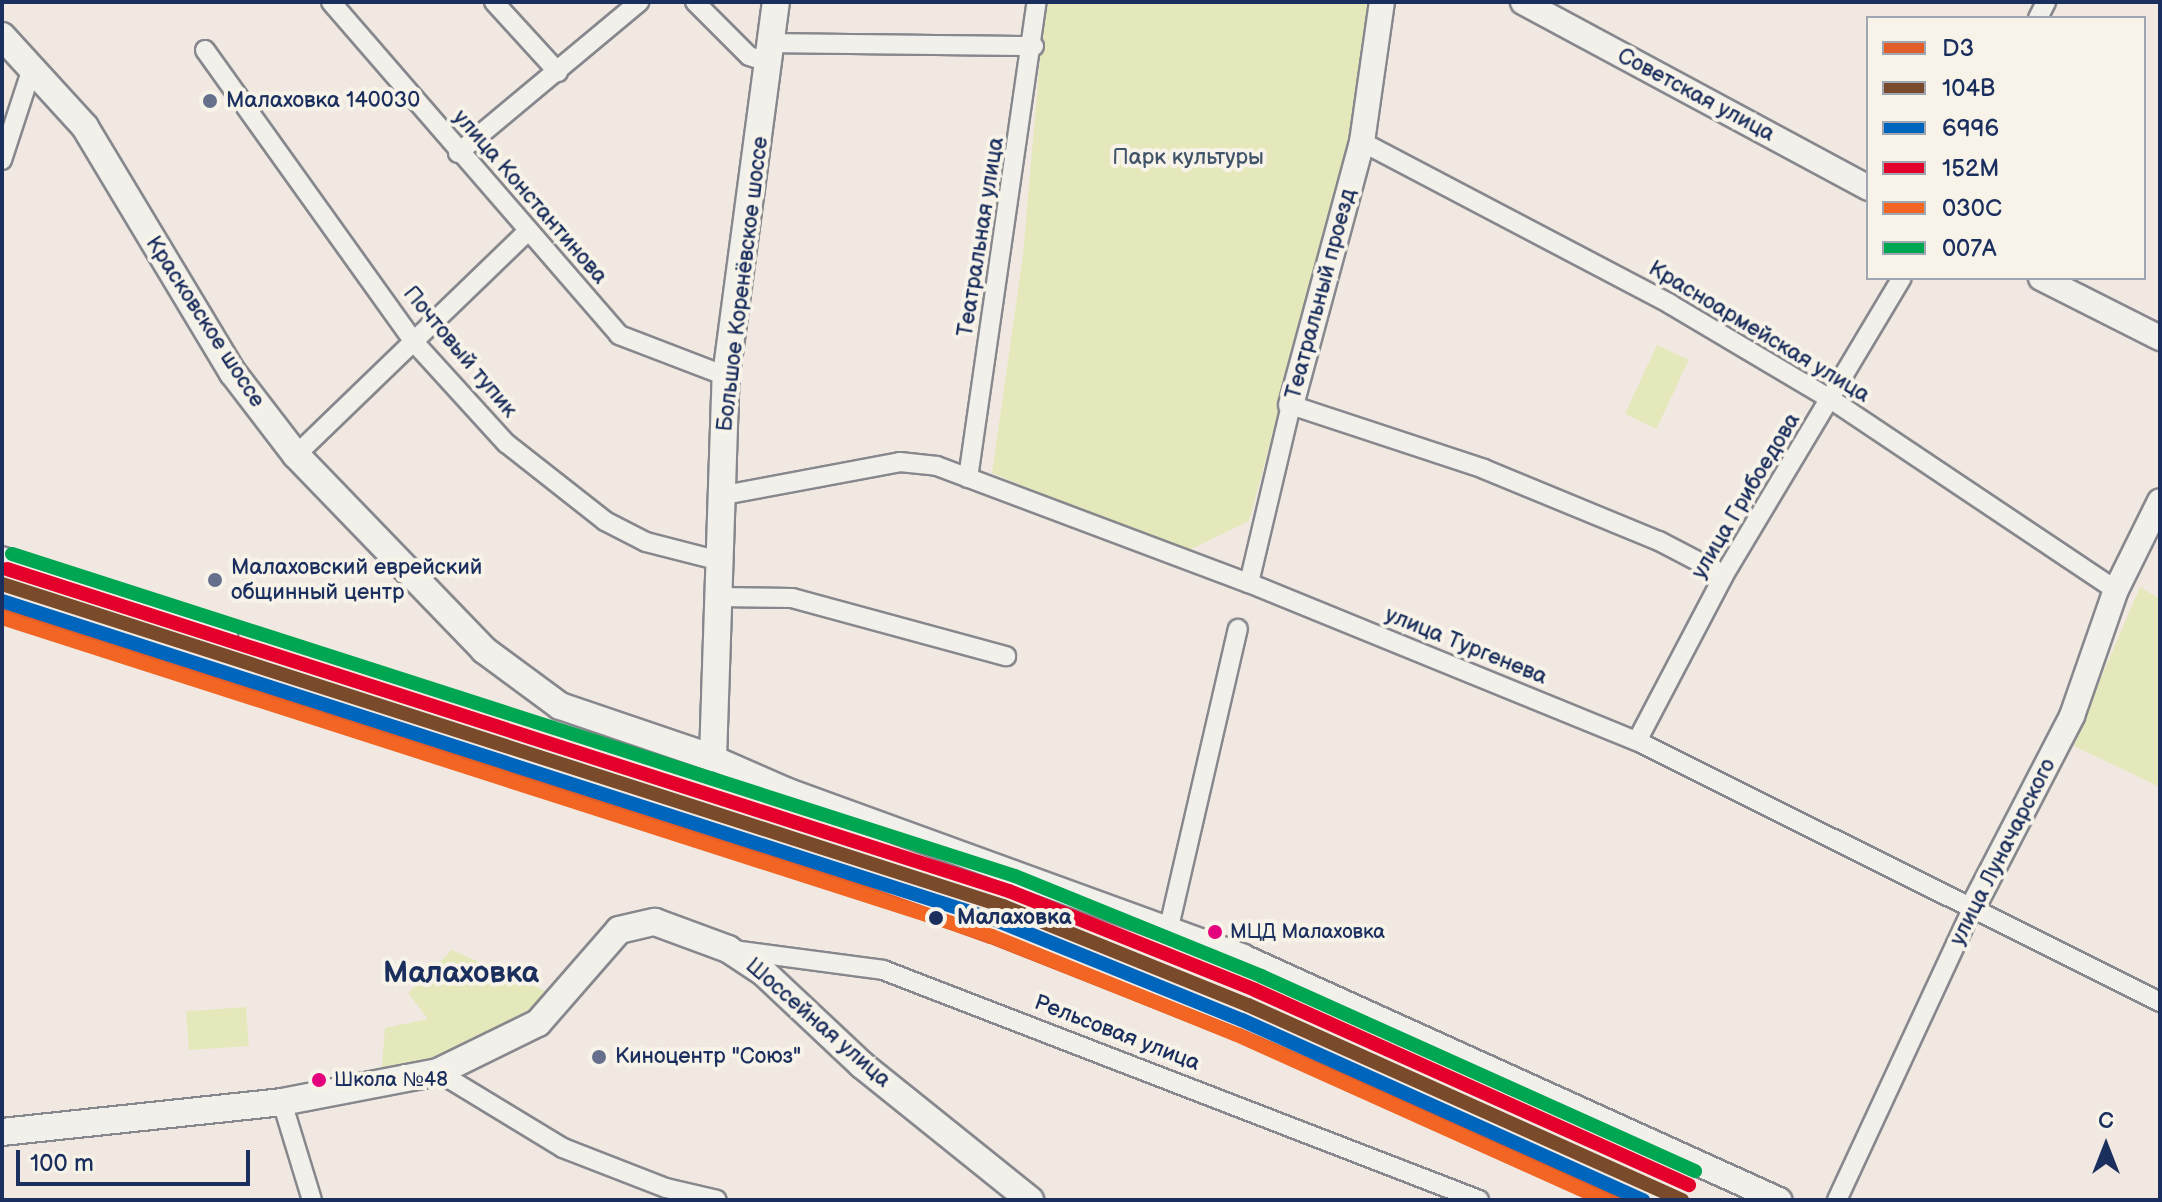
<!DOCTYPE html>
<html>
<head>
<meta charset="utf-8">
<style>
  body { margin:0 }
  #map { position:relative; width:2162px; height:1202px; overflow:hidden; background:#f1e9e1; font-family:"Balsamiq Sans",sans-serif }
  div>[style] { position:absolute }
  [style*='--x'] { left:calc(var(--x)*1px); top:calc(var(--y)*1px); width:calc(var(--w)*1px); rotate:calc(var(--a)*1deg) }
  .green>* { inset:0; background:#e4e8ba; transform-origin:0 0 }
  .roads { filter:drop-shadow(2px 0 #87888d) drop-shadow(-2px 0 #87888d) drop-shadow(0 2px #87888d) drop-shadow(0 -2px #87888d) }
  .minor>* { height:18px; margin:-9px; padding:0 9px; transform-origin:9px; border-radius:9px; background:#f2f0eb }
  .tertiary>* { height:24px; margin:-12px; padding:0 12px; transform-origin:12px; border-radius:12px; background:#f2f0eb }
  .secondary>* { height:26px; margin:-13px; padding:0 13px; transform-origin:13px; border-radius:13px; background:#f2f0eb }
  .rail-1>* { height:14px; margin:-7px; padding:0 7px; transform-origin:7px; border-radius:7px; background:#e15d29 }
  .rail-2>* { height:14px; margin:-7px; padding:0 7px; transform-origin:7px; border-radius:7px; background:#7a4b2a }
  .rail-3>* { height:14px; margin:-7px; padding:0 7px; transform-origin:7px; border-radius:7px; background:#0065bd }
  .rail-4>* { height:14px; margin:-7px; padding:0 7px; transform-origin:7px; border-radius:7px; background:#e4002b }
  .rail-5>* { height:14px; margin:-7px; padding:0 7px; transform-origin:7px; border-radius:7px; background:#f26522 }
  .rail-6>* { height:14px; margin:-7px; padding:0 7px; transform-origin:7px; border-radius:7px; background:#00a651 }
  .dots>* { width:22px; height:22px; translate:-50% -50%; box-sizing:border-box; border:4px solid #f7f3e8; border-radius:50% }
  span { translate:-50% -50%; white-space:nowrap; text-align:center; line-height:1.15; -webkit-text-stroke:8px #f7f3e8; paint-order:stroke }
  .bus-label { font-size:20px; color:#1b2f5e }
  .left { translate:0 -50%; text-align:left }
  .street-label { font-size:22px; color:#1b2f5e }
  .poi-label { font-size:22px; color:#1b2f5e }
  .park-label { font-size:22px; color:#41546a }
  .stop-label { font-size:22px; color:#1b2f5e; font-weight:700 }
  .district-label { font-size:30px; color:#1b2f5e; font-weight:700 }
  .frame { position:absolute; inset:0; border:4px solid #1b2f5e; pointer-events:none }
  .legend { position:absolute; left:1866px; top:16px; width:280px; height:264px; box-sizing:border-box; background:#f7f3e8; border:2px solid #9fa5b1; margin:0; padding:10px 14px; list-style:none; font-size:24px; color:#1b2f5e }
  .legend li { display:flex; align-items:center; gap:16px; height:40px }
  .legend b { width:40px; border:2px solid #9fa5b1 }
  .north { position:absolute; left:2066px; top:1106px; width:80px; height:80px; -webkit-text-stroke:6px #f7f3e8; paint-order:stroke; rotate:0deg; font-size:22px; font-weight:700; line-height:32px; text-align:center; color:#1b2f5e }
  .north::after { content:''; display:block; margin:auto; width:28px; height:36px; background:#1b2f5e; clip-path:polygon(50% 0,100% 100%,50% 72%,0 100%) }
  .scale { position:absolute; left:16px; top:1150px; width:234px; height:36px; box-sizing:border-box; border:4px solid #1b2f5e; border-top:0; padding-left:10px; font-size:24px; line-height:28px; white-space:nowrap; color:#1b2f5e; -webkit-text-stroke:6px #f7f3e8; paint-order:stroke }
</style>
</head>
<body>
<div id="map">
  <div class="green">
    <div style="clip-path:polygon(1045px 2px,1378px 2px,1350px 149px,1249px 521px,1183px 553px,992px 473px,1023px 255px)"></div>
    <div style="left:1657px;top:345px;width:35px;height:76px;rotate:25deg"></div>
    <div style="clip-path:polygon(2140px 587px,2160px 599px,2160px 787px,2072px 745px)"></div>
    <div style="clip-path:polygon(452px 950px,552px 994px,519px 1026px,439px 1065px,381px 1077px,385px 1028px,428px 1019px,408px 993px)"></div>
    <div style="left:246px;top:1007px;width:39px;height:60px;rotate:86deg"></div>
  </div>
  <div class="roads">
    <div class="minor">
      <div style="--x:331;--y:2;--w:440;--a:49.1"></div>
      <div style="--x:619;--y:335;--w:115;--a:21"></div>
      <div style="--x:494;--y:2;--w:95;--a:47.6"></div>
      <div style="--x:695;--y:2;--w:76;--a:45"></div>
      <div style="--x:749;--y:56;--w:23;--a:18"></div>
      <div style="--x:2038;--y:18;--w:18;--a:-63"></div>
      <div style="--x:773;--y:43;--w:261;--a:0.7"></div>
      <div style="--x:205;--y:50;--w:359;--a:54.4"></div>
      <div style="--x:414;--y:342;--w:137;--a:47.7"></div>
      <div style="--x:506;--y:443;--w:126;--a:38.2"></div>
      <div style="--x:605;--y:521;--w:46;--a:27.1"></div>
      <div style="--x:646;--y:542;--w:76;--a:14.4"></div>
      <div style="--x:1362;--y:142;--w:348;--a:27.7"></div>
      <div style="--x:1670;--y:304;--w:188;--a:30.7"></div>
      <div style="--x:1832;--y:400;--w:342;--a:33.8"></div>
      <div style="--x:458;--y:153;--w:236;--a:-39.8"></div>
      <div style="--x:2;--y:160;--w:97;--a:-71.9"></div>
      <div style="--x:296;--y:455;--w:321;--a:-44"></div>
      <div style="--x:968;--y:478;--w:481;--a:-81.8"></div>
      <div style="--x:719;--y:496;--w:184;--a:-10.6"></div>
      <div style="--x:900;--y:462;--w:37;--a:6"></div>
      <div style="--x:937;--y:466;--w:333;--a:20.6"></div>
      <div style="--x:1249;--y:583;--w:419;--a:22.2"></div>
      <div style="--x:1637;--y:741;--w:585;--a:26.52"></div>
      <div style="--x:2;--y:556;--w:239;--a:18.8"></div>
      <div style="--x:1249;--y:583;--w:183;--a:-76.7"></div>
      <div style="--x:1291;--y:405;--w:203;--a:18.3"></div>
      <div style="--x:1484;--y:469;--w:189;--a:22.4"></div>
      <div style="--x:1659;--y:541;--w:73;--a:27.6"></div>
      <div style="--x:719;--y:597;--w:73;--a:0.8"></div>
      <div style="--x:792;--y:598;--w:222;--a:15.2"></div>
      <div style="--x:1637;--y:741;--w:187;--a:-62.3"></div>
      <div style="--x:1724;--y:575;--w:346;--a:-59.1"></div>
      <div style="--x:1169;--y:927;--w:306;--a:-77"></div>
      <div style="--x:734;--y:950;--w:150;--a:7.6"></div>
      <div style="--x:883;--y:970;--w:639;--a:21.1"></div>
      <div style="--x:438;--y:1072;--w:146;--a:31.3"></div>
      <div style="--x:563;--y:1148;--w:110;--a:21.2"></div>
      <div style="--x:666;--y:1188;--w:52;--a:13.2"></div>
      <div style="--x:282;--y:1102;--w:102;--a:73"></div>
      <div style="--x:1837;--y:1200;--w:321;--a:-65.1"></div>
    </div>
    <div class="tertiary">
      <div style="--x:1523;--y:2;--w:392;--a:28.3"></div>
      <div style="--x:2041;--y:278;--w:133;--a:26.8"></div>
      <div style="--x:1291;--y:405;--w:272;--a:-74.9"></div>
      <div style="--x:1362;--y:142;--w:141;--a:-81.9"></div>
      <div style="--x:713;--y:758;--w:82;--a:23.7"></div>
      <div style="--x:788;--y:791;--w:484;--a:20"></div>
      <div style="--x:1243;--y:957;--w:589;--a:24.39"></div>
      <div style="--x:1972;--y:909;--w:217;--a:-62.6"></div>
      <div style="--x:2072;--y:716;--w:133;--a:-70.8"></div>
      <div style="--x:2116;--y:590;--w:99;--a:-63.7"></div>
    </div>
    <div class="secondary">
      <div style="--x:2;--y:36;--w:123;--a:47.6"></div>
      <div style="--x:85;--y:127;--w:287;--a:59"></div>
      <div style="--x:233;--y:373;--w:103;--a:52.5"></div>
      <div style="--x:296;--y:455;--w:271;--a:46"></div>
      <div style="--x:484;--y:650;--w:94;--a:36.4"></div>
      <div style="--x:560;--y:706;--w:162;--a:18.8"></div>
      <div style="--x:713;--y:758;--w:382;--a:-88.1"></div>
      <div style="--x:726;--y:376;--w:377;--a:-82.4"></div>
      <div style="--x:2;--y:1132;--w:282;--a:-6.1"></div>
      <div style="--x:282;--y:1102;--w:159;--a:-10.9"></div>
      <div style="--x:438;--y:1072;--w:111;--a:-26.1"></div>
      <div style="--x:538;--y:1023;--w:123;--a:-48.9"></div>
      <div style="--x:619;--y:930;--w:37;--a:-13"></div>
      <div style="--x:655;--y:922;--w:78;--a:20.3"></div>
      <div style="--x:728;--y:949;--w:42;--a:33.3"></div>
      <div style="--x:763;--y:972;--w:136;--a:43.2"></div>
      <div style="--x:862;--y:1065;--w:216;--a:38.8"></div>
    </div>
  </div>
  <div class="rail-1">
    <div style="--x:2;--y:606;--w:691;--a:17.96"></div>
    <div style="--x:659;--y:819;--w:352;--a:19.6"></div>
    <div style="--x:991;--y:937;--w:267;--a:21.6"></div>
    <div style="--x:1239;--y:1035;--w:416;--a:23.4"></div>
  </div>
  <div class="rail-2">
    <div style="--x:2;--y:584;--w:1052;--a:17.83"></div>
    <div style="--x:1003;--y:906;--w:264;--a:22"></div>
    <div style="--x:1248;--y:1005;--w:476;--a:24.2"></div>
  </div>
  <div class="rail-3">
    <div style="--x:2;--y:601;--w:1046;--a:17.81"></div>
    <div style="--x:998;--y:921;--w:263;--a:22.1"></div>
    <div style="--x:1242;--y:1020;--w:440;--a:24.2"></div>
  </div>
  <div class="rail-4">
    <div style="--x:7;--y:569;--w:1052;--a:17.82"></div>
    <div style="--x:1009;--y:891;--w:265;--a:21.9"></div>
    <div style="--x:1255;--y:990;--w:476;--a:24.2"></div>
  </div>
  <div class="rail-5">
    <div style="--x:2;--y:618;--w:1040;--a:17.81"></div>
    <div style="--x:992;--y:936;--w:262;--a:22"></div>
    <div style="--x:1235;--y:1034;--w:405;--a:24.2"></div>
  </div>
  <div class="rail-6">
    <div style="--x:12;--y:554;--w:1053;--a:17.8"></div>
    <div style="--x:1015;--y:876;--w:266;--a:22.1"></div>
    <div style="--x:1261;--y:976;--w:476;--a:24.2"></div>
  </div>
  <div class="dots">
    <div style="left:210px;top:101px;background:#66708c"></div>
    <div style="left:215px;top:580px;background:#66708c"></div>
    <div style="left:936px;top:918px;background:#1b2f5e"></div>
    <div style="left:1215px;top:932px;background:#e5007d"></div>
    <div style="left:599px;top:1057px;background:#66708c"></div>
    <div style="left:319px;top:1080px;background:#e5007d"></div>
  </div>
  <div class="bus-label">
    <span class="left" style="left:1230px;top:932px">МЦД Малаховка</span>
    <span class="left" style="left:334px;top:1080px">Школа №48</span>
  </div>
  <div class="street-label">
    <span style="left:1696px;top:95px;rotate:28deg">Советская улица</span>
    <span style="left:530px;top:197px;rotate:49deg">улица Константинова</span>
    <span style="left:981px;top:237px;rotate:-81deg">Театральная улица</span>
    <span style="left:743px;top:284px;rotate:-83deg">Большое Коренёвское шоссе</span>
    <span style="left:1321px;top:294px;rotate:-75deg">Театральный проезд</span>
    <span style="left:205px;top:322px;rotate:57deg">Красковское шоссе</span>
    <span style="left:1759px;top:332px;rotate:31deg">Красноармейская улица</span>
    <span style="left:460px;top:352px;rotate:50deg">Почтовый тупик</span>
    <span style="left:1746px;top:496px;rotate:-59deg">улица Грибоедова</span>
    <span style="left:1466px;top:646px;rotate:22deg">улица Тургенева</span>
    <span style="left:2003px;top:852px;rotate:-63deg">улица Луначарского</span>
    <span style="left:818px;top:1023px;rotate:41deg">Шоссейная улица</span>
    <span style="left:1117px;top:1033px;rotate:21deg">Рельсовая улица</span>
  </div>
  <div class="poi-label">
    <span class="left" style="left:226px;top:101px">Малаховка 140030</span>
    <span class="left" style="left:231px;top:580px">Малаховский еврейский<br>общинный центр</span>
    <span class="left" style="left:615px;top:1057px">Киноцентр "Союз"</span>
  </div>
  <div class="park-label">
    <span style="left:1188px;top:158px">Парк культуры</span>
  </div>
  <div class="stop-label">
    <span class="left" style="left:957px;top:918px">Малаховка</span>
  </div>
  <div class="district-label">
    <span style="left:461px;top:973px">Малаховка</span>
  </div>
  <div class="frame"></div>
  <ul class="legend">
  <li><b style="height:10px;background:#e15d29"></b>D3</li>
  <li><b style="height:10px;background:#7a4b2a"></b>104В</li>
  <li><b style="height:10px;background:#0065bd"></b>6996</li>
  <li><b style="height:10px;background:#e4002b"></b>152М</li>
  <li><b style="height:10px;background:#f26522"></b>030C</li>
  <li><b style="height:10px;background:#00a651"></b>007А</li>
  </ul>
  <div class="north">С</div>
  <div class="scale">100 m</div>
</div>
</body>
</html>
